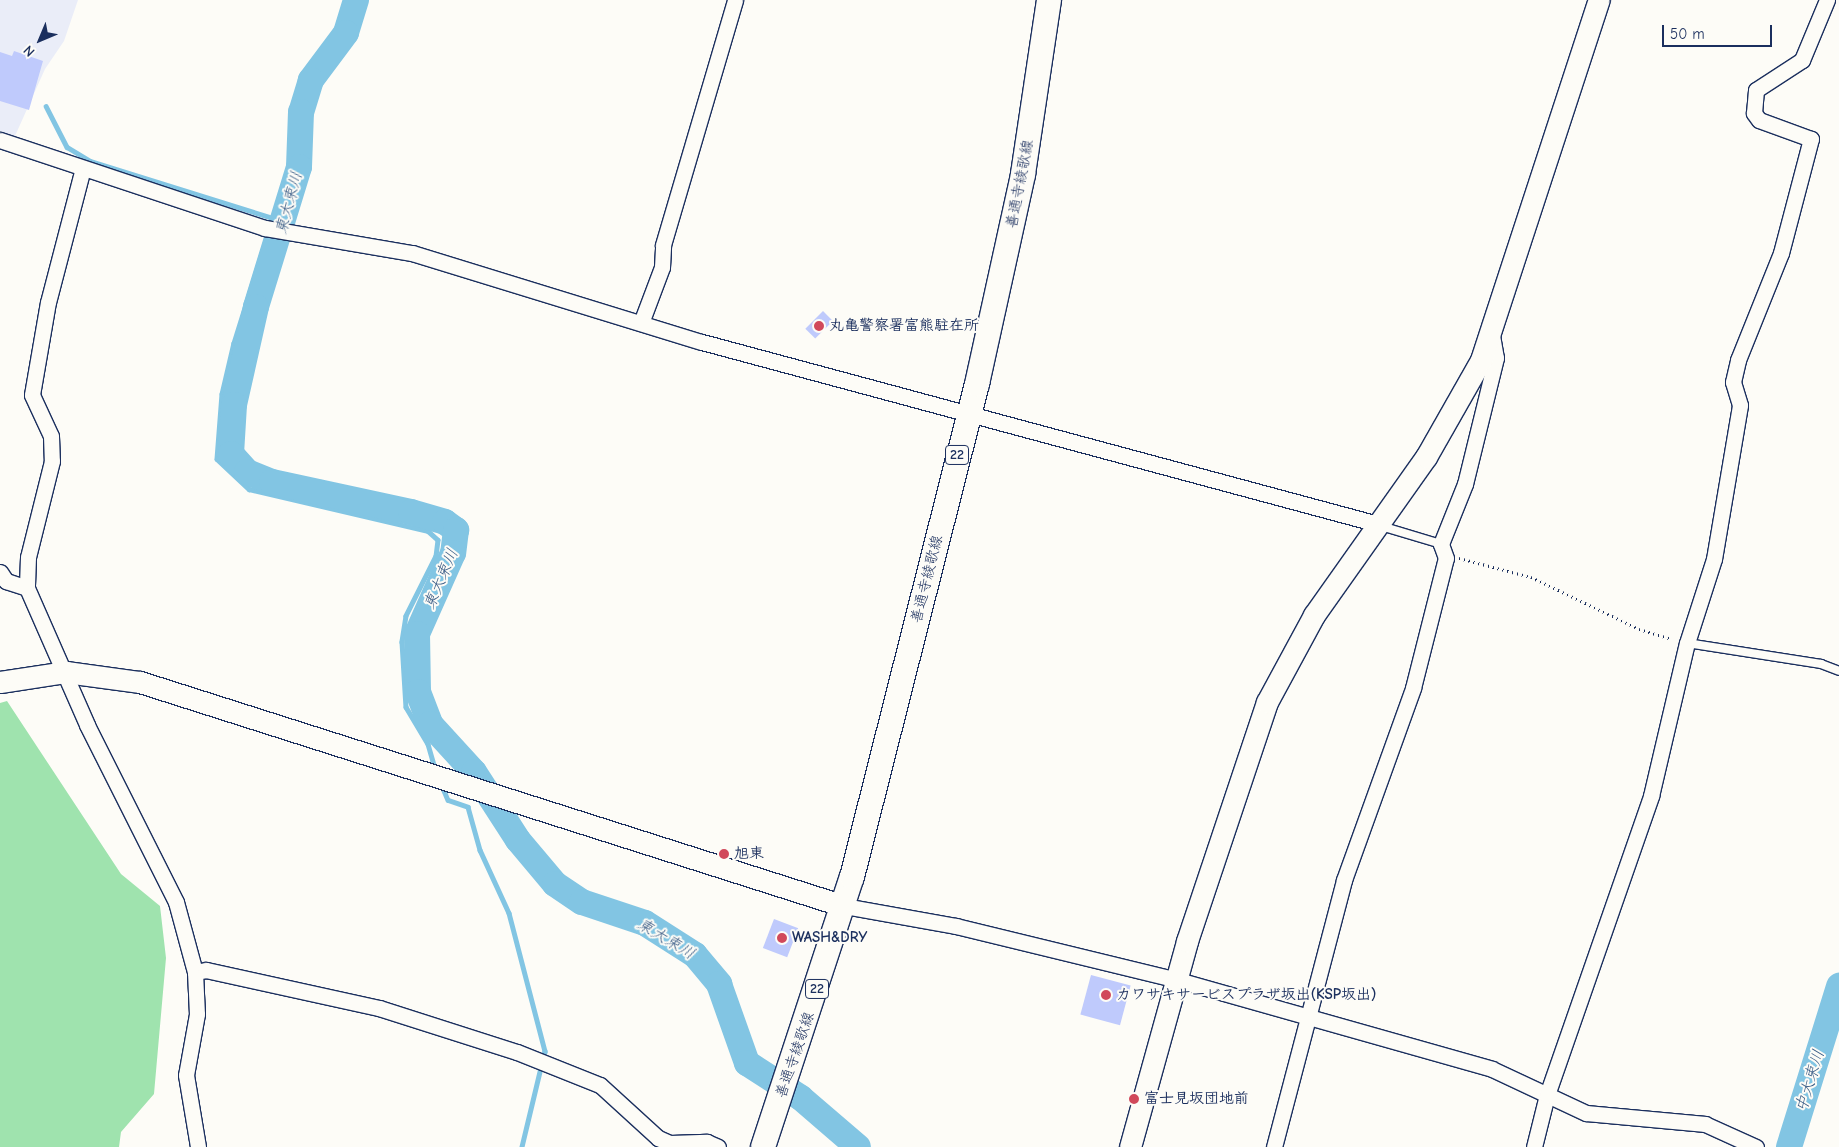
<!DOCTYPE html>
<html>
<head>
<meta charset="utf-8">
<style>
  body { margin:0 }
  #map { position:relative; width:1839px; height:1147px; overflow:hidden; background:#fdfcf7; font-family:"Comic Neue","Klee One",sans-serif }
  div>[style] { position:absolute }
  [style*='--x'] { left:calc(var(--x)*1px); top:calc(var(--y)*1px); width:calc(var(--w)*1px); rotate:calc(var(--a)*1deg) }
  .built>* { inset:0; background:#eaedf8 }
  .green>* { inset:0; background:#9fe3ae }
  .stream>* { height:4.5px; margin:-2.25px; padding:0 2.25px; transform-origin:2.25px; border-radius:2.25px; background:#82c5e3 }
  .river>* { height:26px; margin:-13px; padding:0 13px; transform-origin:13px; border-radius:13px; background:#82c5e3 }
  .building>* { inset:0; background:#bfcafc; transform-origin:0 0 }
  .path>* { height:2.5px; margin-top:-1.25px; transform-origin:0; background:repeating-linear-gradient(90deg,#1b2f5e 0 1px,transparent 0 5px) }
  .roads { filter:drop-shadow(1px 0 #1b2f5e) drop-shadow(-1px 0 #1b2f5e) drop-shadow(0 1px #1b2f5e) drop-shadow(0 -1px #1b2f5e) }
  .lane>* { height:8px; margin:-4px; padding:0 4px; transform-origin:4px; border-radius:4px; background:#fdfcf7 }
  .street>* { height:15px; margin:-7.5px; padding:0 7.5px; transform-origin:7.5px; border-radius:7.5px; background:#fdfcf7 }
  .secondary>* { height:21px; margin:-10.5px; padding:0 10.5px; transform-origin:10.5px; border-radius:10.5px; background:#fdfcf7 }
  .primary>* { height:24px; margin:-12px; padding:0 12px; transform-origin:12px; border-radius:12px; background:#fdfcf7 }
  .dots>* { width:14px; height:14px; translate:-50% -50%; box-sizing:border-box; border:2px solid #fdfcf7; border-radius:50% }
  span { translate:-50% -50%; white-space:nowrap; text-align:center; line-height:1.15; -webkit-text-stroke:4px #fdfcf7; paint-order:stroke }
  .shield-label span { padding:1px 4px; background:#fdfcf7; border:1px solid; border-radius:4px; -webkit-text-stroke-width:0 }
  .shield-label { font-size:14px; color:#1b2f5e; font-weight:700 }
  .street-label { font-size:15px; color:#1b2f5e }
  .poi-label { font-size:15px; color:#1b2f5e; font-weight:700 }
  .left { translate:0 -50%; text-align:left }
  .water-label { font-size:16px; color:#3a5c86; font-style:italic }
  .north { position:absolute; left:15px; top:15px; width:50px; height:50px; -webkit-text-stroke:4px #fdfcf7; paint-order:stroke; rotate:225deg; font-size:14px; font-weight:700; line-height:20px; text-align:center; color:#1b2f5e }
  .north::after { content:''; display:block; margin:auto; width:18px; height:22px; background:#1b2f5e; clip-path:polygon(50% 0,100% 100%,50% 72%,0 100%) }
  .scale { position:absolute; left:1662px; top:25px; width:110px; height:22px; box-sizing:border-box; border:2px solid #1b2f5e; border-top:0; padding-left:6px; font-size:15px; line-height:18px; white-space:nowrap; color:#1b2f5e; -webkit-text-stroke:4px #fdfcf7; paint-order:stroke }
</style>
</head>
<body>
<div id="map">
  <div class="built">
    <div style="clip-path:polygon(0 0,78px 0,64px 41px,45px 69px,15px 136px,0 131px)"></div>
  </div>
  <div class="green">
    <div style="clip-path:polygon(7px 701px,121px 874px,160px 906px,166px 958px,154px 1094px,121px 1132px,119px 1147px,0 1147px,0 703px)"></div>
  </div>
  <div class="stream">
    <div style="--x:46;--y:106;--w:46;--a:62.9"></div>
    <div style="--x:67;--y:147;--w:27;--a:31"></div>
    <div style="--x:90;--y:161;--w:205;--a:17.3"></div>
    <div style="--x:273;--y:218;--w:131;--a:107.3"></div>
    <div style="--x:234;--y:343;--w:52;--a:103.2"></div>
    <div style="--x:222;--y:394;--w:65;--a:94.4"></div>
    <div style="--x:217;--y:459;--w:44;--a:43.2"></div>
    <div style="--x:249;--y:489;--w:184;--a:13.2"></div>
    <div style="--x:428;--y:531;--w:13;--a:42"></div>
    <div style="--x:438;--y:540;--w:16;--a:97"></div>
    <div style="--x:436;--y:556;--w:67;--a:116.6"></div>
    <div style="--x:406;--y:616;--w:26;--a:99"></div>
    <div style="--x:402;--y:642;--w:65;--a:86.5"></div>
    <div style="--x:406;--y:707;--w:43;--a:59.3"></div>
    <div style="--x:428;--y:744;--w:26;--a:74"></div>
    <div style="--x:217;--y:459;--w:15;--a:-20"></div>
    <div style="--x:442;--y:786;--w:15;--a:67"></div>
    <div style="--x:448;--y:800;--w:21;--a:19"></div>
    <div style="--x:468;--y:807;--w:45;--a:74.4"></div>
    <div style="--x:480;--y:850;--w:69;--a:65.3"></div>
    <div style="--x:509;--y:913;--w:143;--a:75.4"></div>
    <div style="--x:545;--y:1051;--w:99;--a:103.5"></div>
  </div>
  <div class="river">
    <div style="--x:356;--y:0;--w:34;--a:107"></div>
    <div style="--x:346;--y:33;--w:59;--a:126.7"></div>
    <div style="--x:311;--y:80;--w:34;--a:107"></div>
    <div style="--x:301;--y:112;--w:55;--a:92.1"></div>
    <div style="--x:299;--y:167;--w:146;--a:107.1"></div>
    <div style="--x:256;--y:307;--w:100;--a:102.7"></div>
    <div style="--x:234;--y:405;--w:49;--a:93.5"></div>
    <div style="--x:231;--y:454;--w:24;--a:48"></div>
    <div style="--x:247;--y:472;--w:27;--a:22"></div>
    <div style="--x:272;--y:482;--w:142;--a:12.2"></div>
    <div style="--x:411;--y:512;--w:35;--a:16"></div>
    <div style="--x:445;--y:522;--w:14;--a:36"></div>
    <div style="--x:456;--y:530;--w:23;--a:97"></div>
    <div style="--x:453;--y:553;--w:89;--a:114"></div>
    <div style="--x:417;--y:634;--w:58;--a:89"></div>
    <div style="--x:418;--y:692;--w:34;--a:69"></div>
    <div style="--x:430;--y:724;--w:65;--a:47.5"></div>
    <div style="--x:474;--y:772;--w:81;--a:57.1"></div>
    <div style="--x:518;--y:840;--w:57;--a:49.9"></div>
    <div style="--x:555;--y:884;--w:32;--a:34"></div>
    <div style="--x:582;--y:902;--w:66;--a:18.4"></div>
    <div style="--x:645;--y:923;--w:59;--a:32.6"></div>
    <div style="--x:695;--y:955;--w:38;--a:50"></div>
    <div style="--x:719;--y:984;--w:84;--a:70.5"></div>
    <div style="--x:747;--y:1063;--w:64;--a:32.9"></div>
    <div style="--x:801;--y:1098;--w:75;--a:40.7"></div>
    <div style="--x:1789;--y:1147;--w:169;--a:-72.7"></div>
  </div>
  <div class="building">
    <div style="clip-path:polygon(14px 51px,43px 61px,29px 110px,0 101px,0 52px,12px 56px)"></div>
    <div style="left:823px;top:311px;width:14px;height:25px;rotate:45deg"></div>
    <div style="left:774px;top:919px;width:26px;height:31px;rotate:21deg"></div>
    <div style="left:1091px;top:975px;width:41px;height:41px;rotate:15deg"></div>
  </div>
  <div class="path">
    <div style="--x:1459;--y:558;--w:74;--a:14.8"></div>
    <div style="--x:1531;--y:577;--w:120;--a:25.7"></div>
    <div style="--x:1639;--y:629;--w:34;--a:17"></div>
  </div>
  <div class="roads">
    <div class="lane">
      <div style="--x:1381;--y:526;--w:63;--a:16.7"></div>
      <div style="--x:1687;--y:643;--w:136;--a:8.9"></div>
      <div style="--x:1821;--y:664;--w:19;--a:21"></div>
    </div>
    <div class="street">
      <div style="--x:0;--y:140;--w:279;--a:18.4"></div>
      <div style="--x:265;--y:228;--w:149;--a:9.7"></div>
      <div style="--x:412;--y:253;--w:303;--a:17.1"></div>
      <div style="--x:702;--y:342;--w:700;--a:15.07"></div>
      <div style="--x:83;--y:168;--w:138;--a:104.6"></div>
      <div style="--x:48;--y:302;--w:94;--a:99.8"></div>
      <div style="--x:32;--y:395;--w:45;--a:65.1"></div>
      <div style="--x:51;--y:436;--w:25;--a:88"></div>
      <div style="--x:52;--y:461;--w:99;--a:104"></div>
      <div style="--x:28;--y:557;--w:31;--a:92"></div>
      <div style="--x:27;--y:588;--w:150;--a:66.3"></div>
      <div style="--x:87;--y:725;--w:198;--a:63.3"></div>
      <div style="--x:176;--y:902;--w:73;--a:74.8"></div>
      <div style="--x:195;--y:972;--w:42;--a:87.3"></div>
      <div style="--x:197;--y:1014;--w:62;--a:100.2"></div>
      <div style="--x:186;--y:1075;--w:73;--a:80.5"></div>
      <div style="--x:641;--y:323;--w:60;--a:-69.4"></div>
      <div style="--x:662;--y:267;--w:22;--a:-87"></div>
      <div style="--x:663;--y:245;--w:255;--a:-73.6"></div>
      <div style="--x:0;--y:572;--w:11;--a:56"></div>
      <div style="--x:6;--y:581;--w:22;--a:18"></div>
      <div style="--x:844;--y:906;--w:114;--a:10.1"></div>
      <div style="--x:956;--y:926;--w:228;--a:13.7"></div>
      <div style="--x:1178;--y:980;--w:326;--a:15.8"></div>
      <div style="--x:1492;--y:1069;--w:104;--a:25.1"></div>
      <div style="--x:1586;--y:1113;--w:120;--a:5.3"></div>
      <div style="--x:1705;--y:1124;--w:56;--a:24.3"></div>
      <div style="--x:195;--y:972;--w:11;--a:-10"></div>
      <div style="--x:206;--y:970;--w:177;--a:12.4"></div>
      <div style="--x:379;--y:1008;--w:145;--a:17.7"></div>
      <div style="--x:517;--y:1052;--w:89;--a:21.7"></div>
      <div style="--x:600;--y:1085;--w:79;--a:42.4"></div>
      <div style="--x:658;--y:1138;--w:13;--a:23"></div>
      <div style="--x:670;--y:1143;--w:37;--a:-2"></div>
      <div style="--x:707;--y:1142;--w:12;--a:24"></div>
      <div style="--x:1274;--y:1147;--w:276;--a:-75.3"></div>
      <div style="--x:1344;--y:880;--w:204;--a:-70.2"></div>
      <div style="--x:1413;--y:688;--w:134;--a:-75.8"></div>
      <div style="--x:1446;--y:558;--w:15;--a:-110"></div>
      <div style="--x:1441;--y:544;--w:65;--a:-68.2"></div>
      <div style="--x:1465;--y:484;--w:130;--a:-76.2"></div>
      <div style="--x:1496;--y:358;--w:23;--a:-100"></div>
      <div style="--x:1534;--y:1147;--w:54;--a:-76"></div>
      <div style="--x:1547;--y:1095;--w:317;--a:-70.8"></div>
      <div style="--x:1651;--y:796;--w:157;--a:-76.8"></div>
      <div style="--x:1687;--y:643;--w:88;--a:-72.2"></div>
      <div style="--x:1714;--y:559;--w:156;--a:-80.4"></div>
      <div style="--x:1740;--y:405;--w:24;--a:-107"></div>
      <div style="--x:1733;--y:382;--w:23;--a:-77"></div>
      <div style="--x:1738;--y:360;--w:115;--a:-68.1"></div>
      <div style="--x:1781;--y:253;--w:118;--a:-75.3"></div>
      <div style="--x:1811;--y:139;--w:55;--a:-159.9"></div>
      <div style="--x:1759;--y:120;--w:9;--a:-126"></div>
      <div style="--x:1754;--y:113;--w:23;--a:-85"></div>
      <div style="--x:1756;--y:90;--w:55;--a:-33.1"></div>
      <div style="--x:1802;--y:60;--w:65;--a:-67.4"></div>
    </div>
    <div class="secondary">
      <div style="--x:0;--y:682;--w:67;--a:-8.6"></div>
      <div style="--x:66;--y:672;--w:75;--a:7.7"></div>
      <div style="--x:140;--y:682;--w:739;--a:17.65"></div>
      <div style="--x:1130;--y:1147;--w:214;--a:-74.5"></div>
      <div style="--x:1187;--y:941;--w:252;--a:-71.5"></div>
      <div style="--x:1267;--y:702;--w:99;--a:-61.6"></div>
      <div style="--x:1314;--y:615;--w:194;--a:-54.7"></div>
      <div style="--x:1426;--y:457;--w:112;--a:-60.4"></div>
      <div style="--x:1481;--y:360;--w:379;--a:-71.9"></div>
    </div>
    <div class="primary">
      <div style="--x:763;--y:1147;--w:284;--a:-71.8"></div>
      <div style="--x:852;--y:877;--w:509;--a:-75.77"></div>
      <div style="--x:977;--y:384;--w:215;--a:-77.6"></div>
      <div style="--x:1023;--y:174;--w:176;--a:-81.5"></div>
    </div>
  </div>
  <div class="dots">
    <div style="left:819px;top:326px;background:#d1495b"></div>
    <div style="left:724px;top:854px;background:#d1495b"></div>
    <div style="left:782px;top:938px;background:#d1495b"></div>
    <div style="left:1106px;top:995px;background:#d1495b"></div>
    <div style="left:1134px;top:1099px;background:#d1495b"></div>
  </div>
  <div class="shield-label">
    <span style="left:957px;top:455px">22</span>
    <span style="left:817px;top:989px">22</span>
  </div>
  <div class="street-label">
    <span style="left:1020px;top:184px;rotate:-79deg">善通寺綾歌線</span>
    <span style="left:927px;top:579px;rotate:-76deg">善通寺綾歌線</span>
    <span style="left:795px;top:1055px;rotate:-71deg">善通寺綾歌線</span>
  </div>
  <div class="poi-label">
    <span class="left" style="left:829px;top:326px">丸亀警察署富熊駐在所</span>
    <span class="left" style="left:734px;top:854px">旭東</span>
    <span class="left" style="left:792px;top:938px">WASH&amp;DRY</span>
    <span class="left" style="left:1116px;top:995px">カワサキサービスプラザ坂出(KSP坂出)</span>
    <span class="left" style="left:1144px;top:1099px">富士見坂団地前</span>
  </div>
  <div class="water-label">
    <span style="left:289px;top:203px;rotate:-75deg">東大束川</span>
    <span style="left:441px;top:579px;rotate:-67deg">東大束川</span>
    <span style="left:666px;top:939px;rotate:31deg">東大束川</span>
    <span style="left:1810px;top:1081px;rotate:-73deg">中大束川</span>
  </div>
  <div class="north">N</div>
  <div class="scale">50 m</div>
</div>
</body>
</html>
